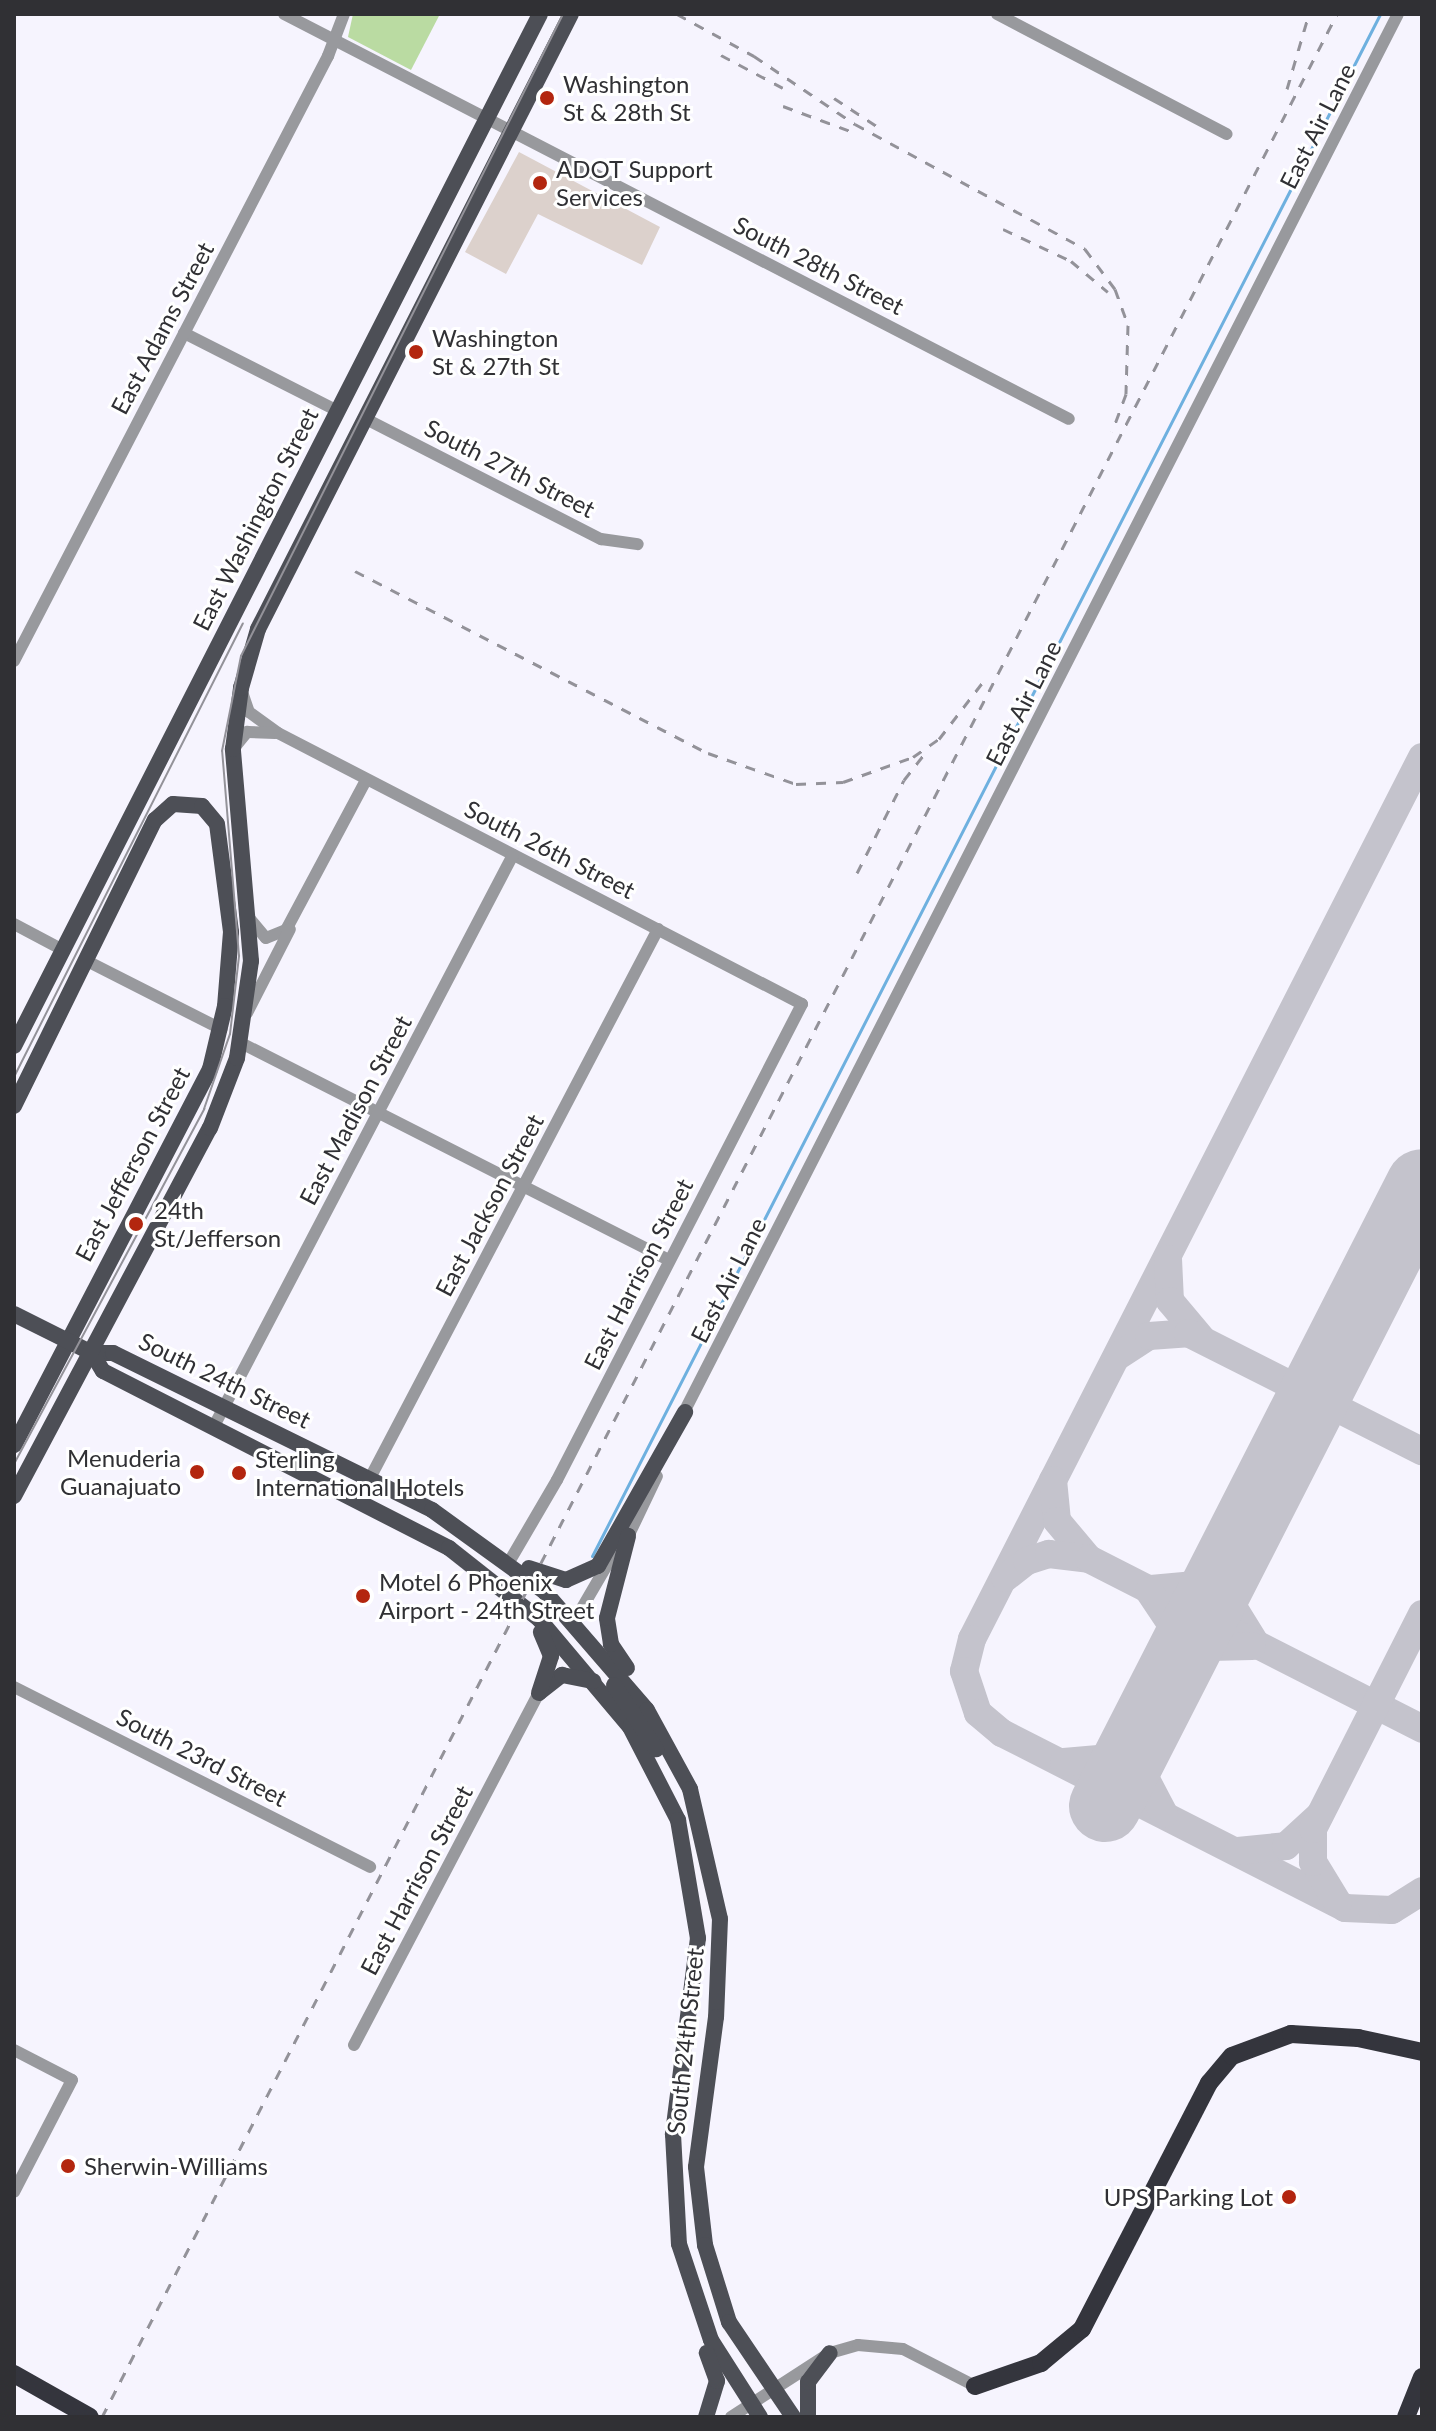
<!DOCTYPE html>
<html>
<head>
<meta charset="utf-8">
<style>
  body { margin:0 }
  #map { position:relative; width:1436px; height:2431px; overflow:hidden; background:#f6f4fe; font-family:Lato,sans-serif }
  div>[style] { position:absolute }
  [style*='--x'] { left:calc(var(--x)*1px); top:calc(var(--y)*1px); width:calc(var(--w)*1px); rotate:calc(var(--a)*1deg) }
  .green>* { inset:0; background:#badba2 }
  .stream>* { height:3px; margin:-1.5px; padding:0 1.5px; transform-origin:1.5px; border-radius:1.5px; background:#6eb0df }
  .taxiway>* { height:28px; margin:-14px; padding:0 14px; transform-origin:14px; border-radius:14px; background:#c4c3cc }
  .runway>* { height:72px; margin:-36px; padding:0 36px; transform-origin:36px; border-radius:36px; background:#c4c3cc }
  .building>* { inset:0; background:#dcd1cc }
  .minor>* { height:12px; margin:-6px; padding:0 6px; transform-origin:6px; border-radius:6px; background:#98999d }
  .major>* { height:16px; margin:-8px; padding:0 8px; transform-origin:8px; border-radius:8px; background:#4d4f56 }
  .highway>* { height:18px; margin:-9px; padding:0 9px; transform-origin:9px; border-radius:9px; background:#34353d }
  .tram>* { height:2px; margin:-1px; padding:0 1px; transform-origin:1px; border-radius:1px; background:#939299 }
  .rail>* { height:3px; margin-top:-1.5px; transform-origin:0; background:repeating-linear-gradient(90deg,#939299 0 10px,transparent 0 20px) }
  .dots>* { width:22px; height:22px; translate:-50% -50%; box-sizing:border-box; border:4px solid #fff; border-radius:50% }
  span { translate:-50% -50%; white-space:nowrap; text-align:center; line-height:1.15; -webkit-text-stroke:6px #fff; paint-order:stroke }
  .poi-label { font-size:24px; color:#303034 }
  .left { translate:0 -50%; text-align:left }
  .right { translate:-100% -50%; text-align:right }
  .street-label { font-size:24px; color:#303034 }
  .frame { position:absolute; inset:0; border:16px solid #303034; pointer-events:none }
</style>
</head>
<body>
<div id="map">
  <div class="green">
    <div style="clip-path:polygon(353px 14px,440px 14px,411px 70px,348px 37px)"></div>
  </div>
  <div class="stream">
    <div style="--x:592;--y:1556;--w:1732;--a:-62.93"></div>
  </div>
  <div class="taxiway">
    <div style="--x:1422;--y:757;--w:990;--a:117.03"></div>
    <div style="--x:972;--y:1639;--w:33;--a:104"></div>
    <div style="--x:964;--y:1671;--w:44;--a:71.6"></div>
    <div style="--x:978;--y:1713;--w:31;--a:40"></div>
    <div style="--x:1002;--y:1733;--w:385;--a:27"></div>
    <div style="--x:1345;--y:1908;--w:47;--a:2.4"></div>
    <div style="--x:1392;--y:1910;--w:36;--a:-32"></div>
    <div style="--x:1168;--y:1259;--w:42;--a:87.3"></div>
    <div style="--x:1170;--y:1301;--w:48;--a:50"></div>
    <div style="--x:1118;--y:1356;--w:37;--a:-33"></div>
    <div style="--x:1149;--y:1336;--w:39;--a:-4"></div>
    <div style="--x:1188;--y:1333;--w:262;--a:26.8"></div>
    <div style="--x:1053;--y:1480;--w:41;--a:84.4"></div>
    <div style="--x:1057;--y:1521;--w:48;--a:50"></div>
    <div style="--x:1236;--y:1551;--w:49;--a:99.5"></div>
    <div style="--x:1228;--y:1599;--w:49;--a:58.2"></div>
    <div style="--x:1005;--y:1578;--w:28;--a:-38"></div>
    <div style="--x:1027;--y:1561;--w:23;--a:-18"></div>
    <div style="--x:1049;--y:1554;--w:40;--a:7.1"></div>
    <div style="--x:1089;--y:1559;--w:374;--a:27"></div>
    <div style="--x:1151;--y:1589;--w:44;--a:-5.2"></div>
    <div style="--x:1195;--y:1585;--w:52;--a:-40.4"></div>
    <div style="--x:1149;--y:1591;--w:43;--a:56.3"></div>
    <div style="--x:1173;--y:1627;--w:52;--a:93.3"></div>
    <div style="--x:1170;--y:1679;--w:51;--a:-38.7"></div>
    <div style="--x:1210;--y:1647;--w:42;--a:-1.4"></div>
    <div style="--x:1148;--y:1724;--w:45;--a:100.3"></div>
    <div style="--x:1140;--y:1768;--w:52;--a:62.4"></div>
    <div style="--x:1064;--y:1762;--w:46;--a:-5"></div>
    <div style="--x:1110;--y:1758;--w:54;--a:-44.3"></div>
    <div style="--x:1238;--y:1851;--w:48;--a:-5.9"></div>
    <div style="--x:1286;--y:1846;--w:45;--a:-42.3"></div>
    <div style="--x:1338;--y:1903;--w:48;--a:-121.4"></div>
    <div style="--x:1313;--y:1862;--w:33;--a:-90"></div>
    <div style="--x:1313;--y:1829;--w:241;--a:-63.1"></div>
  </div>
  <div class="runway">
    <div style="--x:1105;--y:1806;--w:697;--a:-62.96"></div>
  </div>
  <div class="building">
    <div style="clip-path:polygon(519px 152px,660px 227px,642px 265px,538px 214px,506px 274px,465px 252px)"></div>
  </div>
  <div class="minor">
    <div style="--x:284;--y:14;--w:883;--a:27.29"></div>
    <div style="--x:997;--y:14;--w:259;--a:27.6"></div>
    <div style="--x:184;--y:333;--w:173;--a:26.9"></div>
    <div style="--x:366;--y:419;--w:264;--a:27.1"></div>
    <div style="--x:601;--y:539;--w:37;--a:8"></div>
    <div style="--x:14;--y:661;--w:682;--a:-62.57"></div>
    <div style="--x:328;--y:56;--w:45;--a:-69.1"></div>
    <div style="--x:242;--y:692;--w:21;--a:71"></div>
    <div style="--x:249;--y:712;--w:36;--a:36"></div>
    <div style="--x:278;--y:733;--w:590;--a:27.35"></div>
    <div style="--x:802;--y:1004;--w:535;--a:117.24"></div>
    <div style="--x:557;--y:1480;--w:95;--a:120.3"></div>
    <div style="--x:234;--y:748;--w:21;--a:-51"></div>
    <div style="--x:247;--y:732;--w:28;--a:2"></div>
    <div style="--x:249;--y:918;--w:26;--a:50"></div>
    <div style="--x:266;--y:938;--w:22;--a:-22"></div>
    <div style="--x:286;--y:930;--w:170;--a:-61.9"></div>
    <div style="--x:14;--y:924;--w:55;--a:28"></div>
    <div style="--x:85;--y:960;--w:153;--a:26.9"></div>
    <div style="--x:247;--y:1013;--w:94;--a:-62.9"></div>
    <div style="--x:241;--y:1043;--w:480;--a:26.9"></div>
    <div style="--x:681;--y:1418;--w:1576;--a:-62.95"></div>
    <div style="--x:213;--y:1428;--w:647;--a:-62.37"></div>
    <div style="--x:358;--y:1501;--w:646;--a:-62.32"></div>
    <div style="--x:625;--y:1543;--w:74;--a:-64.5"></div>
    <div style="--x:575;--y:1620;--w:86;--a:-59.8"></div>
    <div style="--x:14;--y:1687;--w:399;--a:26.8"></div>
    <div style="--x:354;--y:2045;--w:398;--a:-62.3"></div>
    <div style="--x:14;--y:2050;--w:65;--a:27.3"></div>
    <div style="--x:72;--y:2080;--w:126;--a:117.4"></div>
    <div style="--x:731;--y:2417;--w:118;--a:-32.9"></div>
    <div style="--x:830;--y:2353;--w:29;--a:-16"></div>
    <div style="--x:858;--y:2345;--w:45;--a:5.1"></div>
    <div style="--x:903;--y:2349;--w:81;--a:27.2"></div>
  </div>
  <div class="major">
    <div style="--x:14;--y:1046;--w:1158;--a:-62.99"></div>
    <div style="--x:14;--y:1106;--w:319;--a:-63.8"></div>
    <div style="--x:155;--y:820;--w:24;--a:-42"></div>
    <div style="--x:173;--y:804;--w:29;--a:4"></div>
    <div style="--x:202;--y:806;--w:23;--a:50"></div>
    <div style="--x:217;--y:824;--w:109;--a:82.6"></div>
    <div style="--x:231;--y:932;--w:74;--a:94.6"></div>
    <div style="--x:225;--y:1006;--w:65;--a:103.4"></div>
    <div style="--x:210;--y:1069;--w:424;--a:117.5"></div>
    <div style="--x:14;--y:1314;--w:87;--a:26.6"></div>
    <div style="--x:92;--y:1353;--w:21;--a:0"></div>
    <div style="--x:113;--y:1353;--w:356;--a:26.2"></div>
    <div style="--x:432;--y:1510;--w:138;--a:35.9"></div>
    <div style="--x:544;--y:1591;--w:157;--a:49.1"></div>
    <div style="--x:647;--y:1710;--w:90;--a:61.4"></div>
    <div style="--x:690;--y:1789;--w:133;--a:77"></div>
    <div style="--x:720;--y:1919;--w:98;--a:92.3"></div>
    <div style="--x:716;--y:2017;--w:151;--a:97.6"></div>
    <div style="--x:696;--y:2167;--w:79;--a:83.4"></div>
    <div style="--x:705;--y:2245;--w:81;--a:72.7"></div>
    <div style="--x:729;--y:2322;--w:115;--a:56"></div>
    <div style="--x:92;--y:1353;--w:21;--a:59"></div>
    <div style="--x:103;--y:1371;--w:389;--a:27.1"></div>
    <div style="--x:449;--y:1548;--w:115;--a:38.3"></div>
    <div style="--x:539;--y:1619;--w:141;--a:49.9"></div>
    <div style="--x:630;--y:1727;--w:105;--a:62.7"></div>
    <div style="--x:678;--y:1820;--w:120;--a:80.4"></div>
    <div style="--x:698;--y:1938;--w:198;--a:97.3"></div>
    <div style="--x:673;--y:2134;--w:110;--a:86.9"></div>
    <div style="--x:679;--y:2244;--w:101;--a:71.6"></div>
    <div style="--x:711;--y:2340;--w:91;--a:57.5"></div>
    <div style="--x:14;--y:1496;--w:417;--a:-62"></div>
    <div style="--x:210;--y:1128;--w:75;--a:-68.9"></div>
    <div style="--x:237;--y:1058;--w:98;--a:-81.8"></div>
    <div style="--x:251;--y:961;--w:213;--a:-94.9"></div>
    <div style="--x:233;--y:749;--w:62;--a:-82.5"></div>
    <div style="--x:241;--y:688;--w:61;--a:-73.9"></div>
    <div style="--x:258;--y:629;--w:690;--a:-63.03"></div>
    <div style="--x:529;--y:1568;--w:39;--a:18"></div>
    <div style="--x:566;--y:1580;--w:35;--a:-24"></div>
    <div style="--x:598;--y:1566;--w:177;--a:-60.5"></div>
    <div style="--x:627;--y:1668;--w:29;--a:-124"></div>
    <div style="--x:611;--y:1644;--w:26;--a:-99"></div>
    <div style="--x:607;--y:1618;--w:85;--a:-75.6"></div>
    <div style="--x:614;--y:1685;--w:77;--a:56.7"></div>
    <div style="--x:540;--y:1692;--w:28;--a:-38"></div>
    <div style="--x:562;--y:1675;--w:32;--a:11"></div>
    <div style="--x:539;--y:1693;--w:39;--a:-72"></div>
    <div style="--x:551;--y:1656;--w:26;--a:-113"></div>
    <div style="--x:706;--y:2417;--w:38;--a:-73"></div>
    <div style="--x:717;--y:2381;--w:30;--a:-110"></div>
    <div style="--x:808;--y:2417;--w:35;--a:-90"></div>
    <div style="--x:808;--y:2382;--w:36;--a:-53"></div>
  </div>
  <div class="highway">
    <div style="--x:14;--y:2374;--w:87;--a:29.5"></div>
    <div style="--x:975;--y:2386;--w:70;--a:-19.2"></div>
    <div style="--x:1041;--y:2363;--w:53;--a:-39.7"></div>
    <div style="--x:1082;--y:2329;--w:277;--a:-62.7"></div>
    <div style="--x:1209;--y:2083;--w:35;--a:-50"></div>
    <div style="--x:1232;--y:2056;--w:63;--a:-20.4"></div>
    <div style="--x:1291;--y:2034;--w:67;--a:3.4"></div>
    <div style="--x:1358;--y:2038;--w:66;--a:12.3"></div>
    <div style="--x:1406;--y:2417;--w:43;--a:-68.2"></div>
  </div>
  <div class="tram">
    <div style="--x:14;--y:1077;--w:508;--a:-63.23"></div>
    <div style="--x:14;--y:1464;--w:403;--a:-61.8"></div>
    <div style="--x:204;--y:1109;--w:79;--a:-70.9"></div>
    <div style="--x:230;--y:1034;--w:79;--a:-83.4"></div>
    <div style="--x:239;--y:956;--w:206;--a:-94.7"></div>
    <div style="--x:222;--y:751;--w:97;--a:-78.7"></div>
    <div style="--x:241;--y:656;--w:718;--a:-63.36"></div>
  </div>
  <div class="rail">
    <div style="--x:677;--y:14;--w:88;--a:28.6"></div>
    <div style="--x:754;--y:56;--w:122;--a:34"></div>
    <div style="--x:855;--y:124;--w:262;--a:28.5"></div>
    <div style="--x:1085;--y:249;--w:50;--a:53.1"></div>
    <div style="--x:1115;--y:289;--w:38;--a:70"></div>
    <div style="--x:1128;--y:325;--w:69;--a:91.7"></div>
    <div style="--x:1126;--y:394;--w:40;--a:110.2"></div>
    <div style="--x:721;--y:55;--w:70;--a:28"></div>
    <div style="--x:1287;--y:89;--w:78;--a:-73.7"></div>
    <div style="--x:834;--y:98;--w:56;--a:33.4"></div>
    <div style="--x:783;--y:106;--w:75;--a:20.4"></div>
    <div style="--x:1003;--y:229;--w:75;--a:25.2"></div>
    <div style="--x:1071;--y:261;--w:48;--a:40"></div>
    <div style="--x:355;--y:571;--w:397;--a:27.3"></div>
    <div style="--x:708;--y:753;--w:93;--a:19.4"></div>
    <div style="--x:796;--y:784;--w:47;--a:-2.4"></div>
    <div style="--x:843;--y:782;--w:74;--a:-19.7"></div>
    <div style="--x:913;--y:757;--w:32;--a:-35"></div>
    <div style="--x:939;--y:739;--w:77;--a:-52.4"></div>
    <div style="--x:857;--y:873;--w:104;--a:-63.2"></div>
    <div style="--x:904;--y:780;--w:34;--a:-52"></div>
    <div style="--x:102;--y:2417;--w:2702;--a:-62.8"></div>
  </div>
  <div class="dots">
    <div style="left:547px;top:98px;background:#b3260f"></div>
    <div style="left:540px;top:183px;background:#b3260f"></div>
    <div style="left:416px;top:352px;background:#b3260f"></div>
    <div style="left:136px;top:1224px;background:#b3260f"></div>
    <div style="left:197px;top:1472px;background:#b3260f"></div>
    <div style="left:239px;top:1473px;background:#b3260f"></div>
    <div style="left:363px;top:1596px;background:#b3260f"></div>
    <div style="left:68px;top:2166px;background:#b3260f"></div>
    <div style="left:1289px;top:2197px;background:#b3260f"></div>
  </div>
  <div class="poi-label">
    <span class="left" style="left:563px;top:98px">Washington<br>St &amp; 28th St</span>
    <span class="left" style="left:556px;top:183px">ADOT Support<br>Services</span>
    <span class="left" style="left:432px;top:352px">Washington<br>St &amp; 27th St</span>
    <span class="left" style="left:154px;top:1224px">24th<br>St/Jefferson</span>
    <span class="right" style="left:181px;top:1472px">Menuderia<br>Guanajuato</span>
    <span class="left" style="left:255px;top:1473px">Sterling<br>International Hotels</span>
    <span class="left" style="left:379px;top:1596px">Motel 6 Phoenix<br>Airport - 24th Street</span>
    <span class="left" style="left:84px;top:2166px">Sherwin-Williams</span>
    <span class="right" style="left:1273px;top:2197px">UPS Parking Lot</span>
  </div>
  <div class="street-label">
    <span style="left:1317px;top:126px;rotate:-63deg">East Air Lane</span>
    <span style="left:819px;top:265px;rotate:27deg">South 28th Street</span>
    <span style="left:162px;top:328px;rotate:-62deg">East Adams Street</span>
    <span style="left:510px;top:468px;rotate:27deg">South 27th Street</span>
    <span style="left:255px;top:519px;rotate:-63deg">East Washington Street</span>
    <span style="left:1023px;top:703px;rotate:-63deg">East Air Lane</span>
    <span style="left:550px;top:849px;rotate:27deg">South 26th Street</span>
    <span style="left:355px;top:1110px;rotate:-62deg">East Madison Street</span>
    <span style="left:132px;top:1164px;rotate:-62deg">East Jefferson Street</span>
    <span style="left:489px;top:1205px;rotate:-62deg">East Jackson Street</span>
    <span style="left:638px;top:1274px;rotate:-63deg">East Harrison Street</span>
    <span style="left:728px;top:1280px;rotate:-63deg">East Air Lane</span>
    <span style="left:225px;top:1380px;rotate:26deg">South 24th Street</span>
    <span style="left:202px;top:1757px;rotate:27deg">South 23rd Street</span>
    <span style="left:416px;top:1880px;rotate:-62deg">East Harrison Street</span>
    <span style="left:685px;top:2041px;rotate:-84deg">South 24th Street</span>
  </div>
  <div class="frame"></div>
</div>
</body>
</html>
